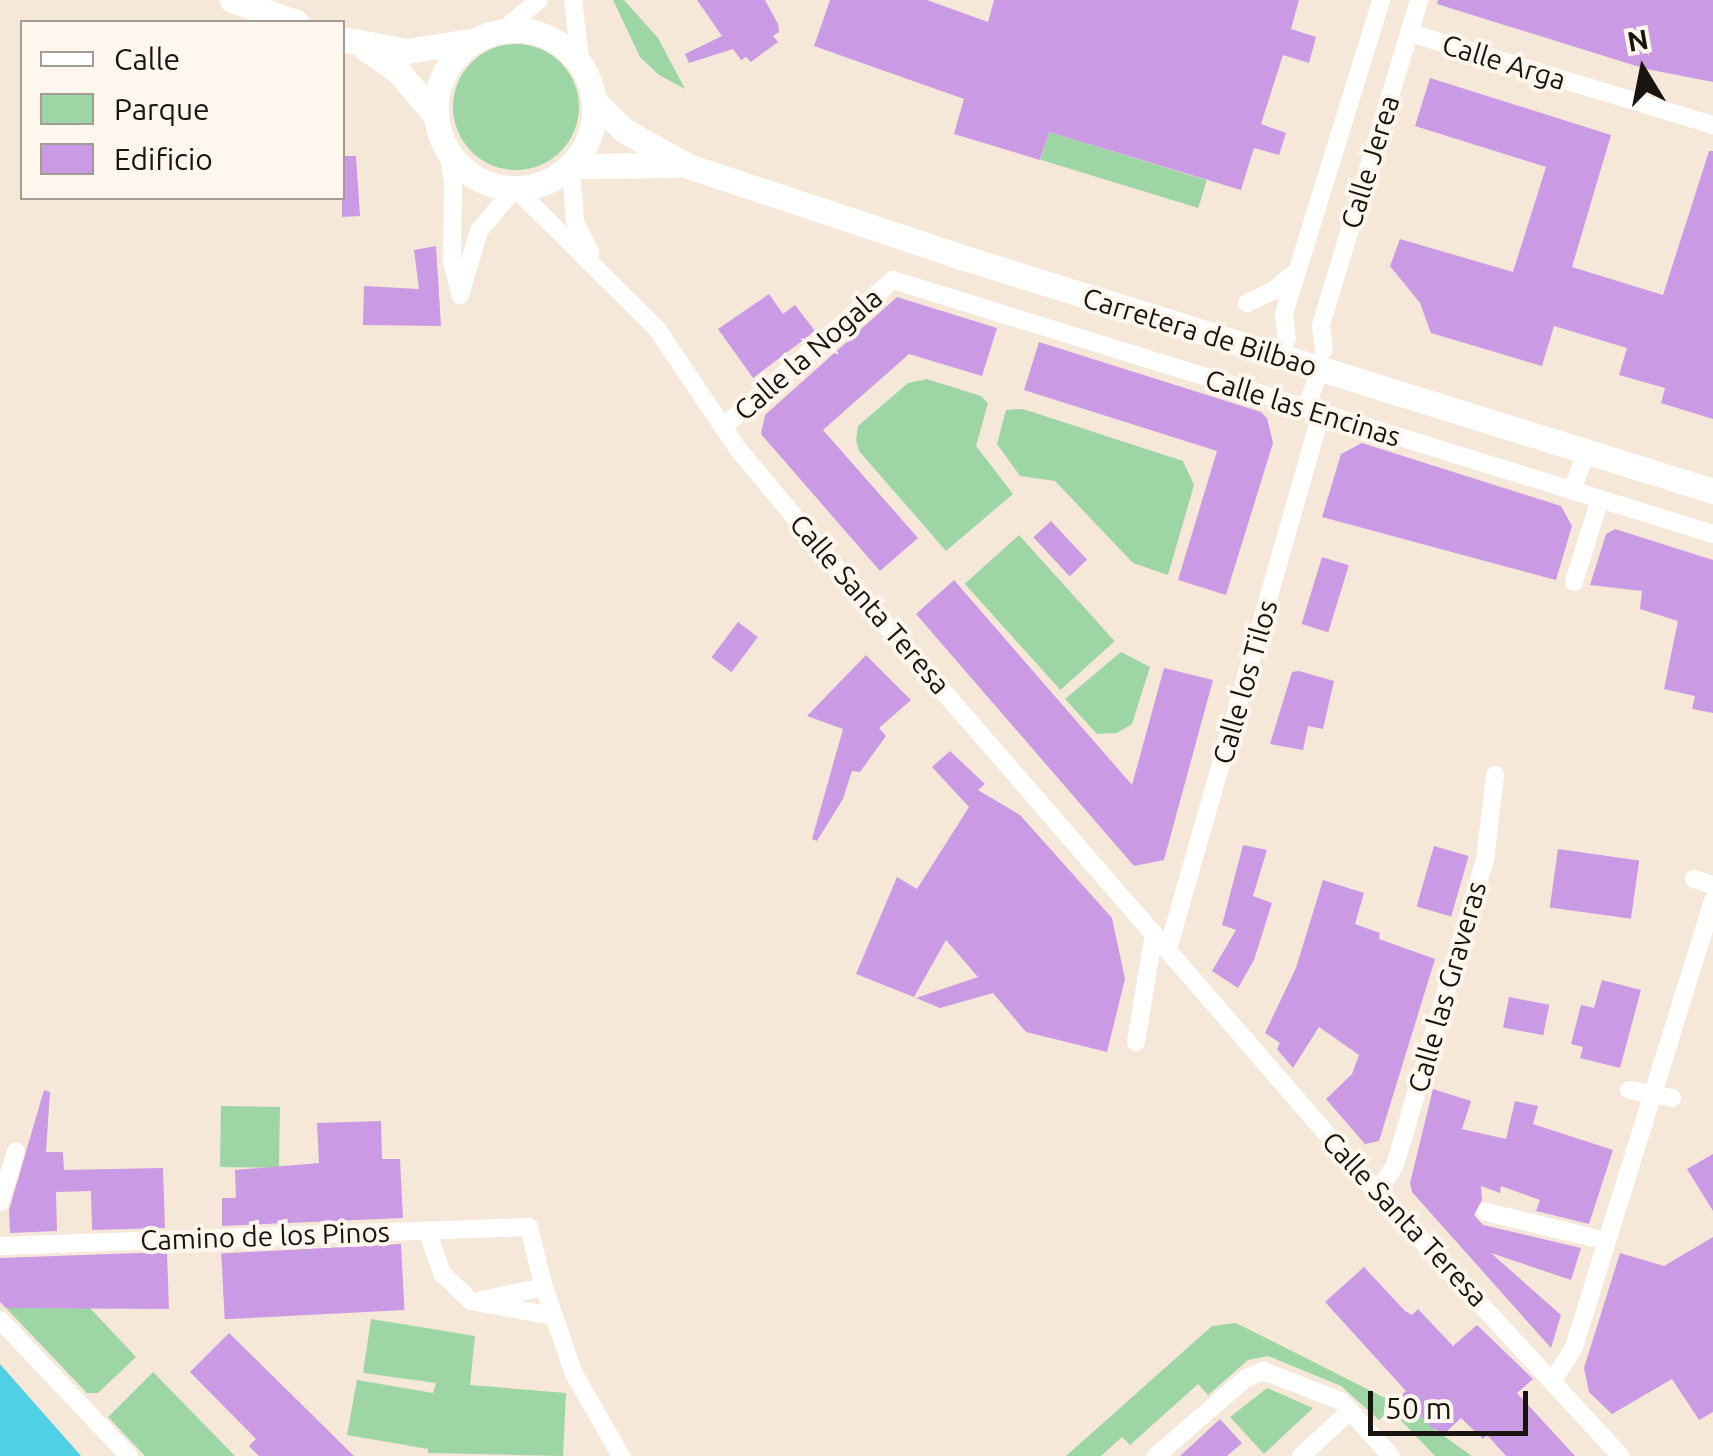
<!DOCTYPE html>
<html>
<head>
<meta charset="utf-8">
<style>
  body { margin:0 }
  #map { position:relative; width:1713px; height:1456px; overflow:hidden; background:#f6e8d9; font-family:Ubuntu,sans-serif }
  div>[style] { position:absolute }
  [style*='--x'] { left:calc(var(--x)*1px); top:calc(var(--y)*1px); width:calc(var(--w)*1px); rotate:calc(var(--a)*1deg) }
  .green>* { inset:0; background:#9ed5a5; transform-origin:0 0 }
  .round { border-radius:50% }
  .water>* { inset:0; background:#50d0e5 }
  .building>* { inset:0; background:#cb9ae4; transform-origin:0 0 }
  .minor>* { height:18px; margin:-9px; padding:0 9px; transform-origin:9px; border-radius:9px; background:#fff }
  .secondary>* { height:25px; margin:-12.5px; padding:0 12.5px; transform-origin:12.5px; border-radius:12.5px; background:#fff }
  .secondary>.ring { margin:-12.5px; padding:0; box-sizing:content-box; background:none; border:25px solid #fff; border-radius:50% }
  span { translate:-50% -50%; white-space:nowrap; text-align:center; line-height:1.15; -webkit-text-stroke:8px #fff6ed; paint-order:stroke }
  .street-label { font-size:28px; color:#19140f }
  .legend { position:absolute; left:20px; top:20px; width:325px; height:180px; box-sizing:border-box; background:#fff6ed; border:2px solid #a39c94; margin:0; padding:12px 18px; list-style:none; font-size:30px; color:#19140f }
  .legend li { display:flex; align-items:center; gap:20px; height:50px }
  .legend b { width:50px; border:2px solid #a39c94 }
  .north { position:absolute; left:1593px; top:20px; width:100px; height:100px; -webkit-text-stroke:8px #fff6ed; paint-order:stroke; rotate:350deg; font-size:28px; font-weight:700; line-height:40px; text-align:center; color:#19140f }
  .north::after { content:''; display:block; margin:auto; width:35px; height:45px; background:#19140f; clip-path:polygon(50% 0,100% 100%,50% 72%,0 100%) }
  .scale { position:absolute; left:1368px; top:1391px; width:160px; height:45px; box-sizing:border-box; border:5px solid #19140f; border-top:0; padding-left:12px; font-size:30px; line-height:35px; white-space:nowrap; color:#19140f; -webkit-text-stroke:8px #fff6ed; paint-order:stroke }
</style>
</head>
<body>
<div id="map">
  <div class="green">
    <div style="clip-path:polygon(613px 0,624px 0,658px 38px,685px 89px,659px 75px,640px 57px)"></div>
    <div class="round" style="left:453px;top:44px;width:126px;height:126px"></div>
    <div style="left:1049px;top:132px;width:165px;height:29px;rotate:17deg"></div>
    <div style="clip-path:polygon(927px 379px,981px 396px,988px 403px,976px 446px,1013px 494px,946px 551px,859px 451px,856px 440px,858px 426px,908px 383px)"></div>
    <div style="clip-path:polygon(1023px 409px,1183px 461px,1194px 485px,1168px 575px,1133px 563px,1055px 481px,1020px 476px,997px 444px,1006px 410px)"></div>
    <div style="left:1019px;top:535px;width:143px;height:73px;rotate:48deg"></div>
    <div style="clip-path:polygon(1121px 652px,1150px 667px,1132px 724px,1117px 733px,1097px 734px,1065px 699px)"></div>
    <div style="left:280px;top:1107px;width:61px;height:59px;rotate:91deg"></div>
    <div style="clip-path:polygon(6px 1308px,90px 1308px,136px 1357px,98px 1393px,87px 1393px)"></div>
    <div style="clip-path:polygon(371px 1319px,475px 1336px,470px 1385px,566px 1393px,563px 1456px,428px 1453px,428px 1449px,347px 1435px,357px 1380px,433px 1393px,436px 1383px,363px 1373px)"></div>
    <div style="clip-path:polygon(1236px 1323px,1393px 1402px,1400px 1396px,1430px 1426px,1472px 1456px,1435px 1456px,1391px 1410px,1379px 1420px,1341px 1386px,1268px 1356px,1248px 1360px,1208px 1395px,1198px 1384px,1130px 1445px,1122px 1437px,1101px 1456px,1066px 1456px,1212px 1326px)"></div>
    <div style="clip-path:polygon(153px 1372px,235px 1456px,145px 1456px,108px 1417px)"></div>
    <div style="clip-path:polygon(1267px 1388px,1313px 1408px,1264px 1454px,1230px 1417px)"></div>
  </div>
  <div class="water">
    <div style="clip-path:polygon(0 1364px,81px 1456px,0 1456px)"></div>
  </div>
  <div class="building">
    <div style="clip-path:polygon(697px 0,765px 0,778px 24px,779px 32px,773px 36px,778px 42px,751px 62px,746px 57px,741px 60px,733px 49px,689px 63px,685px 54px,722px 36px)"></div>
    <div style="clip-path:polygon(830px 0,927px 0,988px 22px,994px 0,1299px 0,1291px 29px,1316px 37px,1309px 63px,1283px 55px,1261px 124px,1286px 133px,1279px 155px,1254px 148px,1241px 190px,1049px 132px,1040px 160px,954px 134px,964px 99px,814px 46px)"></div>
    <div style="clip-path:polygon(1438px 0,1713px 0,1713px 82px,1646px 69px,1437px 4px)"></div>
    <div style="clip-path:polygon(1430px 78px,1611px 135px,1572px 267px,1663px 295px,1709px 151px,1713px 151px,1713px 419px,1661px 403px,1665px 388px,1619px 375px,1627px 348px,1554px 326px,1542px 366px,1431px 333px,1420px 303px,1390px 266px,1400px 239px,1513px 272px,1546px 167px,1415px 126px)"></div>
    <div style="clip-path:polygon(342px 156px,356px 156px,360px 216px,342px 217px)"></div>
    <div style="clip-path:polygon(436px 246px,441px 326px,363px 325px,364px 286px,419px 289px,414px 250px)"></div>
    <div style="clip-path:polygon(769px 294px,783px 314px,795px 305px,815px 331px,753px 378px,718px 329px)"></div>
    <div style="clip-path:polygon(897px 297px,997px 328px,982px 376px,909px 354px,823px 430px,918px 538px,880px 571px,761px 434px,765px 415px)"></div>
    <div style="clip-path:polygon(1039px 342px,1261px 412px,1267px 418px,1273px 443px,1226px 595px,1178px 580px,1217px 451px,1024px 390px)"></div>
    <div style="clip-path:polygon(1362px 443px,1561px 506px,1572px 526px,1556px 580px,1322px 517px,1341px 454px)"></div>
    <div style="left:1051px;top:521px;width:53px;height:24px;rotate:47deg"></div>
    <div style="clip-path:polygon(1615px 529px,1713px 560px,1713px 713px,1692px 709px,1695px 696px,1664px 689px,1678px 621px,1640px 609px,1642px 591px,1590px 585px,1606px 534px)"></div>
    <div style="left:1322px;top:557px;width:28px;height:70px;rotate:17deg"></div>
    <div style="clip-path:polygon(954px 580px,1132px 785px,1164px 668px,1213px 680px,1164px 860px,1134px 866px,916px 614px)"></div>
    <div style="left:738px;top:622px;width:25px;height:44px;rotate:37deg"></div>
    <div style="clip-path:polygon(866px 655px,911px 700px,879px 728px,886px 736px,860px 772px,852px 771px,843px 799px,817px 841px,812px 839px,843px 729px,807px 716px)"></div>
    <div style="clip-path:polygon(1299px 671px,1334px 681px,1323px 729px,1308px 726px,1303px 750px,1270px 744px,1292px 672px)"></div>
    <div style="clip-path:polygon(950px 751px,985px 784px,978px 790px,1020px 815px,1112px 918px,1125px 979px,1107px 1052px,1026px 1032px,993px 993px,940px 1008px,916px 998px,978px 977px,946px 940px,914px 997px,856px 974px,897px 877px,917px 889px,969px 807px,932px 767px)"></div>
    <div style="clip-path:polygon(1243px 845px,1267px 850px,1253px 896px,1272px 903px,1254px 960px,1238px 988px,1212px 971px,1236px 930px,1222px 925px)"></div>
    <div style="left:1434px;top:846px;width:36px;height:63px;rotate:16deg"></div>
    <div style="left:1558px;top:849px;width:82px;height:59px;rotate:8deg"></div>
    <div style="clip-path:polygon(1323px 880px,1364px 893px,1355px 924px,1380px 933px,1379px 939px,1435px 959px,1379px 1141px,1365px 1144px,1326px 1099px,1352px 1074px,1359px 1055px,1319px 1027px,1293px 1068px,1277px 1049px,1280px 1043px,1265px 1033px,1296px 968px)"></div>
    <div style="clip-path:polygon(1602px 980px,1641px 990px,1620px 1068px,1580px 1058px,1583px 1047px,1571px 1044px,1581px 1005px,1594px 1008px)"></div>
    <div style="left:1509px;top:997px;width:41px;height:31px;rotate:11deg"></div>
    <div style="clip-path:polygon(1433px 1089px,1471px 1101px,1462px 1129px,1506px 1139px,1515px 1101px,1538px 1106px,1533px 1124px,1613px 1150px,1589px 1224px,1536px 1211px,1540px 1200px,1501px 1186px,1500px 1193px,1481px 1186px,1482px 1200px,1474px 1215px,1483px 1225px,1581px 1248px,1571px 1280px,1491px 1253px,1561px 1315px,1551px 1348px,1412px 1192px,1410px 1183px)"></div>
    <div style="clip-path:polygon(44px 1090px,50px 1092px,46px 1152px,63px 1152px,64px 1170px,163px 1168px,165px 1228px,92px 1230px,91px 1191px,56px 1192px,57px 1231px,10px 1233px,9px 1210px)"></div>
    <div style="clip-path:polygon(381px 1121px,382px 1159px,400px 1159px,403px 1218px,222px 1226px,222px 1198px,236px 1198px,235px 1170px,319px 1163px,317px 1123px)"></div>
    <div style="clip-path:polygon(1713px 1154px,1713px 1211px,1687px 1169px)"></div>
    <div style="clip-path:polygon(1713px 1237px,1713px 1412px,1699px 1420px,1672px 1379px,1612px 1414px,1589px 1392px,1584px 1368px,1620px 1253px,1664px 1266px)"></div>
    <div style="left:401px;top:1244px;width:66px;height:180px;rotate:87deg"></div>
    <div style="clip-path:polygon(167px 1252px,169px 1309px,6px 1308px,0 1302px,0 1258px)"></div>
    <div style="clip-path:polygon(1364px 1267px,1405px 1311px,1412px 1315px,1418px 1309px,1453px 1346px,1477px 1325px,1533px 1379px,1517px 1393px,1575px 1456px,1506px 1456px,1487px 1435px,1483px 1439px,1461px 1418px,1444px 1434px,1431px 1427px,1400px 1396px,1406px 1391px,1325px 1302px)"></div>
    <div style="clip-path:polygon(229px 1333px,354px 1456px,259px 1456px,249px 1446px,256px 1439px,190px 1372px)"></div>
    <div style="clip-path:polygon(1220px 1419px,1242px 1443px,1227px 1456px,1180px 1456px)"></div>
  </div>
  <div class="minor">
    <div style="--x:573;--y:0;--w:66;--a:83.1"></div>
    <div style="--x:502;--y:31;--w:48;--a:-40"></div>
    <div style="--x:1410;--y:33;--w:317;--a:16.9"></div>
    <div style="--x:448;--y:151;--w:32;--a:81"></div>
    <div style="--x:453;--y:183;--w:78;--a:90.7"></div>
    <div style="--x:452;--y:261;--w:34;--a:76"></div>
    <div style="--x:571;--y:166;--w:56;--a:85.9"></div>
    <div style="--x:575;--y:222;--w:34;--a:63"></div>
    <div style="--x:460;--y:295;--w:67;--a:-73.5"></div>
    <div style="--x:479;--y:231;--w:56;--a:-50.1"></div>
    <div style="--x:515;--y:188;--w:200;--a:44.8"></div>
    <div style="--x:657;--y:329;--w:145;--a:56"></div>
    <div style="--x:738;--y:449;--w:180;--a:50.2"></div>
    <div style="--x:853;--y:587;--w:800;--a:49.1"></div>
    <div style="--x:1377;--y:1192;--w:359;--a:47.3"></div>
    <div style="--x:1247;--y:303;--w:29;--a:-25"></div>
    <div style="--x:1273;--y:291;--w:31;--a:-40"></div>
    <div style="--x:1287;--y:339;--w:25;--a:-97"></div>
    <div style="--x:1284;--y:314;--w:329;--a:-72.8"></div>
    <div style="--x:1324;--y:350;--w:25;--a:-97"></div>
    <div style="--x:1321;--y:325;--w:339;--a:-73.2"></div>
    <div style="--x:1306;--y:409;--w:42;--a:-70.7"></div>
    <div style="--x:723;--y:427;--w:225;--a:-40.9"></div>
    <div style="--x:893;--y:280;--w:858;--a:17.21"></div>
    <div style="--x:1572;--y:491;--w:41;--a:-70.3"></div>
    <div style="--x:1574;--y:582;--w:87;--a:-72.6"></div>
    <div style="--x:1694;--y:879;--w:20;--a:18"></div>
    <div style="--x:1168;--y:949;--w:556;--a:-74.04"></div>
    <div style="--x:1136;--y:1042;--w:110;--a:-80.6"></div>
    <div style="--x:1629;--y:1090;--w:44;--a:10.5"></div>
    <div style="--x:1377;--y:1192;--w:32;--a:-56"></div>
    <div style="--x:1395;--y:1165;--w:318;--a:-73.6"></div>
    <div style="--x:1485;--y:860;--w:86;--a:-83.3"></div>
    <div style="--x:0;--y:1202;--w:53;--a:-72.6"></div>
    <div style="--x:1486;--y:1212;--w:124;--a:13.5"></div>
    <div style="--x:427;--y:1230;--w:46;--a:70.8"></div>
    <div style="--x:442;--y:1273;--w:40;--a:44"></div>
    <div style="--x:471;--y:1301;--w:83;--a:10.4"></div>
    <div style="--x:0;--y:1246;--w:529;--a:-2.06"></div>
    <div style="--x:529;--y:1227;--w:59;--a:76.2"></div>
    <div style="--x:543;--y:1284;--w:95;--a:71"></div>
    <div style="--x:574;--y:1374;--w:95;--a:60.2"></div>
    <div style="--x:482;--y:1300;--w:63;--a:-11.8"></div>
    <div style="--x:0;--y:1320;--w:187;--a:46.5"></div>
    <div style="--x:1553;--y:1381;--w:40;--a:-58"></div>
    <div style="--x:1574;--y:1347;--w:468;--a:-72.7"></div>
    <div style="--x:1156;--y:1456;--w:118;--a:-40.9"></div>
    <div style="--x:1245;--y:1379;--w:20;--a:-24"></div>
    <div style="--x:1263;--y:1371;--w:84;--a:21"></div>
    <div style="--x:1341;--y:1401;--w:74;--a:47.7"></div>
    <div style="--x:1301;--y:1456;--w:67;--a:-42.6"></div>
  </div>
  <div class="secondary">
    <div style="--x:232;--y:0;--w:68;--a:19"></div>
    <div class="ring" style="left:436px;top:30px;width:133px;height:133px"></div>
    <div style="--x:342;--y:39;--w:66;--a:10.5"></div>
    <div style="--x:407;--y:51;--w:65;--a:-8.9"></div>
    <div style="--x:366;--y:49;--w:39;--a:35"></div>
    <div style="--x:398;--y:71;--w:59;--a:49.8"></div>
    <div style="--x:594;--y:101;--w:43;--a:44.1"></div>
    <div style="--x:625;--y:131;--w:72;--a:29.1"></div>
    <div style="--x:688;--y:166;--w:281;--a:18.4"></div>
    <div style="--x:955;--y:255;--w:794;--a:17.29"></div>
    <div style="--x:571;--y:166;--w:105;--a:-0.5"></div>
  </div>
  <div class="street-label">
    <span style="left:1504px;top:62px;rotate:17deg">Calle Arga</span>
    <span style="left:1370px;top:162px;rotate:-73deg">Calle Jerea</span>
    <span style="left:1200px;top:332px;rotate:17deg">Carretera de Bilbao</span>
    <span style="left:808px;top:354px;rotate:-41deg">Calle la Nogala</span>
    <span style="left:1303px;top:408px;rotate:17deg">Calle las Encinas</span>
    <span style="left:870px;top:604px;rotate:49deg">Calle Santa Teresa</span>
    <span style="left:1245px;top:682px;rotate:-74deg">Calle los Tilos</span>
    <span style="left:1447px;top:987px;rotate:-74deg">Calle las Graveras</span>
    <span style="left:1405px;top:1219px;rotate:47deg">Calle Santa Teresa</span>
    <span style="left:265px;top:1236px;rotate:-2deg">Camino de los Pinos</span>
  </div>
  <ul class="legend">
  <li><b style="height:12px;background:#fff"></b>Calle</li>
  <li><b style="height:28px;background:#9ed5a5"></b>Parque</li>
  <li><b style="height:28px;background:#cb9ae4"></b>Edificio</li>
  </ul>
  <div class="north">N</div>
  <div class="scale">50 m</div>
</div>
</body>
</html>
